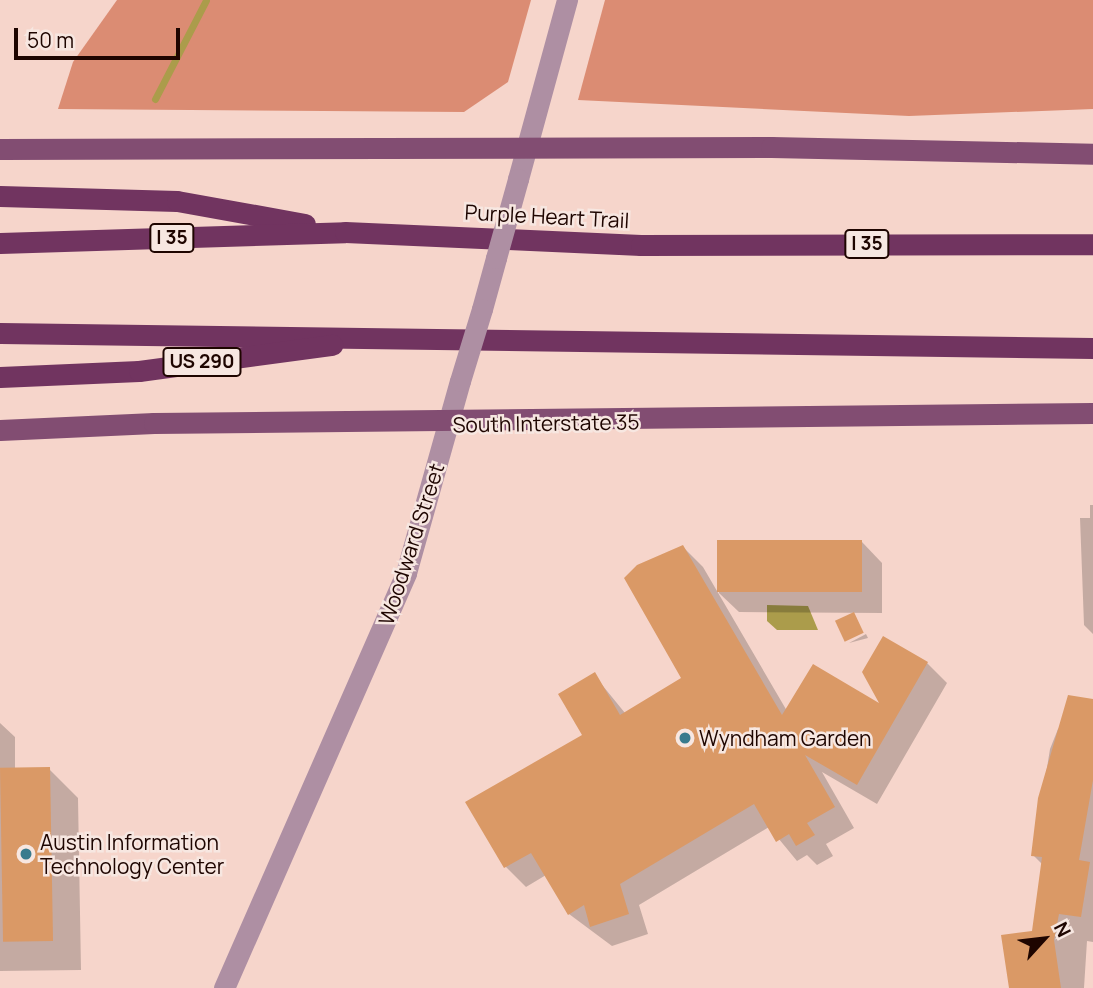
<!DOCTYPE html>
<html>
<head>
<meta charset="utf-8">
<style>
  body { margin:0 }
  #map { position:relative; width:1093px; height:988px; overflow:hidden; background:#f6d5cb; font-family:Manrope,sans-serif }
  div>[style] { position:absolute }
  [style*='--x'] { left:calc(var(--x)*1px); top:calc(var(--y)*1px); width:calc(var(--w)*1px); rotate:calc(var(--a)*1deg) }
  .forest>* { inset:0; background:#db8c73 }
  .water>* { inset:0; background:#ab9c4b }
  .shadow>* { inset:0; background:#0003 }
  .stream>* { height:7px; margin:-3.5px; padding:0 3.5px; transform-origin:3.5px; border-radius:3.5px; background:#ab9c4b }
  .building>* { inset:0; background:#da9966; transform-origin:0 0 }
  .minor>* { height:21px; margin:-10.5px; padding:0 10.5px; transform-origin:10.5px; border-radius:10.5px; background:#ae8fa3 }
  .major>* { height:21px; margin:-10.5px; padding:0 10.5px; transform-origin:10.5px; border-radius:10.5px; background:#824d72 }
  .highway>* { height:21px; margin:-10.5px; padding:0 10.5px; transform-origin:10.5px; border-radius:10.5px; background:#713460 }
  .minor-bridge>* { height:21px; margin:-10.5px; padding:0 10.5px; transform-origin:10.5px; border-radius:10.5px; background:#ae8fa3 }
  .dots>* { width:19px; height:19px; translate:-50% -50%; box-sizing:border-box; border:4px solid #f7e7e1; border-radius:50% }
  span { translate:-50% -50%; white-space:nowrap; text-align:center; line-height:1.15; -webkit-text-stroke:5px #f7e7e1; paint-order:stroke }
  .shield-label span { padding:2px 5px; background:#f7e7e1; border:2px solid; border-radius:5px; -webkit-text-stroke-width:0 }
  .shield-label { font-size:19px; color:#1e0500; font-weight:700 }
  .street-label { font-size:21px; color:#1e0500 }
  .poi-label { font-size:21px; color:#1e0500 }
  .left { translate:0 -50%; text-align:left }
  .north { position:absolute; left:1009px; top:904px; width:70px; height:70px; -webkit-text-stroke:5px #f7e7e1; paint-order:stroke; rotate:63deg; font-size:19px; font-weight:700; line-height:28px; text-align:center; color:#1e0500 }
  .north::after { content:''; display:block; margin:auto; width:24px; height:32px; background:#1e0500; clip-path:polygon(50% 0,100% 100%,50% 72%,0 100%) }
  .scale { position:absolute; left:14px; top:28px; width:166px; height:32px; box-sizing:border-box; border:4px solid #1e0500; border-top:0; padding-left:9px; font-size:21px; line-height:24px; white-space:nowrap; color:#1e0500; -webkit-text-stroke:5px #f7e7e1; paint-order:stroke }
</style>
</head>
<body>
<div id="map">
  <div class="forest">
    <div style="clip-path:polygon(117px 0,531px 0,508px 82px,464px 112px,58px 109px,73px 62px)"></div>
    <div style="clip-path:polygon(605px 0,1093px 0,1093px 109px,909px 116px,578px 100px)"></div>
  </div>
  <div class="water">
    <div style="clip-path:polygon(767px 605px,808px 606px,818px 630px,777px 630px,767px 621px)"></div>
  </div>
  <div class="shadow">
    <div style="clip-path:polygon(1090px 505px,1093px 505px,1093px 634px,1084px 625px,1080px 518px,1090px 518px)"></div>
    <div style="clip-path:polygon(719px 541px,862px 542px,882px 563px,882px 613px,739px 612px,719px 593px)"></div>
    <div style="clip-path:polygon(683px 547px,703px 567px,787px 711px,883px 708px,927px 663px,947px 683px,877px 804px,822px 772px,854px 828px,826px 844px,833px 856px,817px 865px,807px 855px,797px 861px,769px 827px,639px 905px,648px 934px,612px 946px,569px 914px,546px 875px,526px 887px,506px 867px,467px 802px,584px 735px,594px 675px,625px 713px,684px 678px)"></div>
    <div style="clip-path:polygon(866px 634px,868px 638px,849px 643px)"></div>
    <div style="clip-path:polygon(1093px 701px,1093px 942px,1087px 941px,1084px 988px,1011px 988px,1034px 932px,1043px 865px,1033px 855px,1050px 749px,1058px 729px)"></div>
    <div style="clip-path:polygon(0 723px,15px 737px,15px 769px,49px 769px,78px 798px,81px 970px,0 971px)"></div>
  </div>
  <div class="stream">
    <div style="--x:155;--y:99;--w:111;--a:-62.7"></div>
  </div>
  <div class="building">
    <div style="left:717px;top:540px;width:145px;height:52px"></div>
    <div style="clip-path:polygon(683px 545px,782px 715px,813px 664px,879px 703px,862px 672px,883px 636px,928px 662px,857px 785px,805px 755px,835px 807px,807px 823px,815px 835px,796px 846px,789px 834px,776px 842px,754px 804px,620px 884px,629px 914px,590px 927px,584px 905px,568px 915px,531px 853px,504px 868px,465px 802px,582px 735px,558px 694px,595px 672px,620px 715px,681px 678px,624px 578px,637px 565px)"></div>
    <div style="left:854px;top:612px;width:23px;height:21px;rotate:65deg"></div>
    <div style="clip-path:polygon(1068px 695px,1093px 699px,1093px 780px,1079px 860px,1090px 862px,1081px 917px,1059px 914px,1054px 940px,1061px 988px,1009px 988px,1001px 935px,1032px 931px,1042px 857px,1031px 856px,1038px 798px)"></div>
    <div style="left:50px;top:767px;width:174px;height:50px;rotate:89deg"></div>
  </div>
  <div class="minor">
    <div style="--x:518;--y:179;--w:186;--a:-74.7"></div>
    <div style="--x:482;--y:309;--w:53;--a:-74.6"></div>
    <div style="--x:224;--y:988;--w:453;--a:-66.3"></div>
    <div style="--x:406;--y:573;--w:199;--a:-74.3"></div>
  </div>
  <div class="major">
    <div style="--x:0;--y:149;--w:771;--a:-0.15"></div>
    <div style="--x:771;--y:147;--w:322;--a:1.2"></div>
    <div style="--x:0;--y:430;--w:154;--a:-2.6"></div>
    <div style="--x:154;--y:423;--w:939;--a:-0.61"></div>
  </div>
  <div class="highway">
    <div style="--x:0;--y:196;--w:177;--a:1.6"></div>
    <div style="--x:177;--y:201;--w:130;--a:10.2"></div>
    <div style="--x:0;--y:243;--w:345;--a:-1.8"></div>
    <div style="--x:345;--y:232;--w:296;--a:2.5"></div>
    <div style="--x:641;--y:245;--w:452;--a:-0.1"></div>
    <div style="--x:0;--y:333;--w:1093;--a:0.79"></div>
    <div style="--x:0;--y:377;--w:139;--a:-2.5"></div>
    <div style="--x:139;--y:371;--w:195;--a:-7.7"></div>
  </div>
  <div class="minor-bridge">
    <div style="--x:496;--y:258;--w:82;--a:-74.4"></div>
    <div style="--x:460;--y:381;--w:75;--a:-73"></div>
  </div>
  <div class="dots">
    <div style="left:685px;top:738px;background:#397b8d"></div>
    <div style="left:26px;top:854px;background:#397b8d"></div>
  </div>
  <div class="shield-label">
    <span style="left:172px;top:238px">I 35</span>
    <span style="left:867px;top:244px">I 35</span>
    <span style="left:202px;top:362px">US 290</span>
  </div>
  <div class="street-label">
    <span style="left:547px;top:216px;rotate:3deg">Purple Heart Trail</span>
    <span style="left:546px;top:423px;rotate:-1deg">South Interstate 35</span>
    <span style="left:411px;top:544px;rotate:-72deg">Woodward Street</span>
  </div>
  <div class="poi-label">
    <span class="left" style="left:699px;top:738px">Wyndham Garden</span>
    <span class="left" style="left:40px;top:854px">Austin Information<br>Technology Center</span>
  </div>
  <div class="north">N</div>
  <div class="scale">50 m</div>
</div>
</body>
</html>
